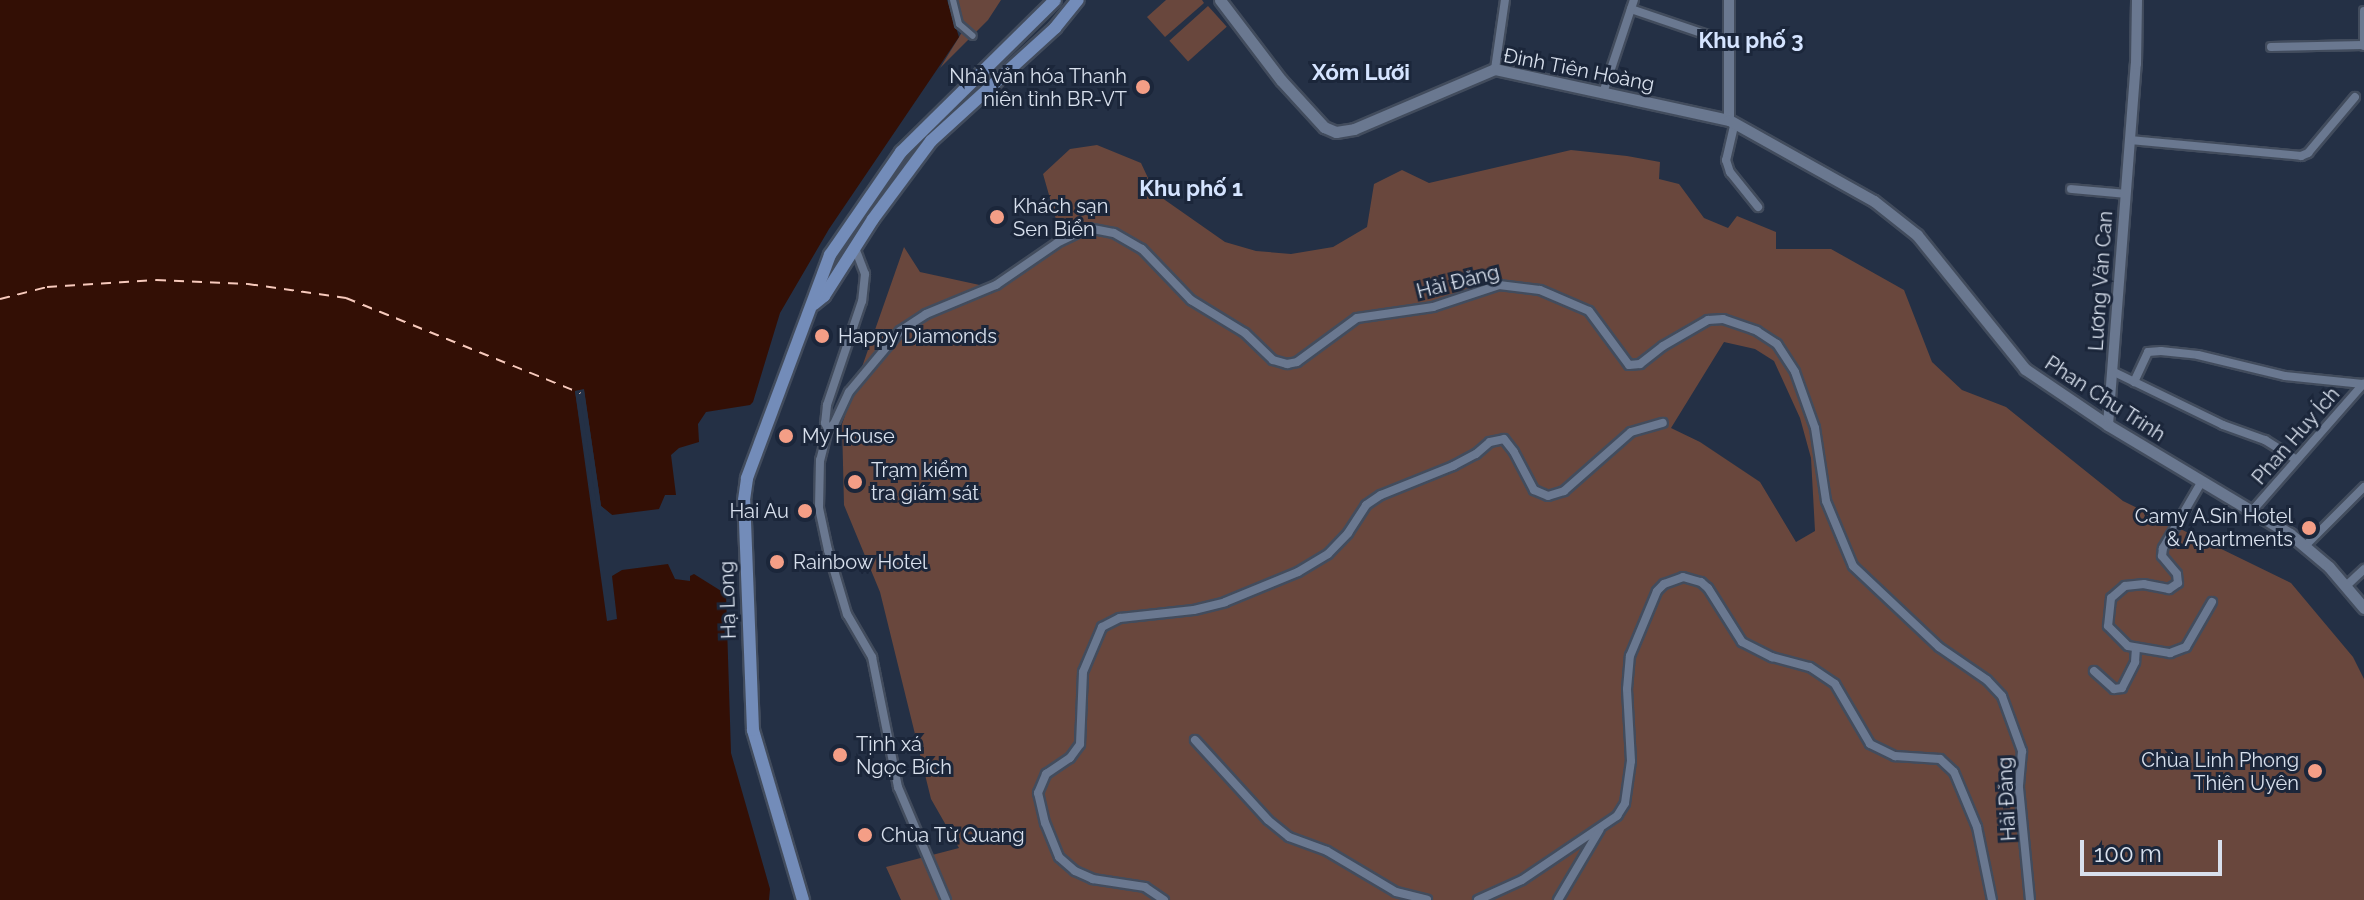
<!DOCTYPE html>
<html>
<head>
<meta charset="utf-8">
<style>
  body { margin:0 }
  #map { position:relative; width:2364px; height:900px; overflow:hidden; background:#243045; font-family:Raleway,sans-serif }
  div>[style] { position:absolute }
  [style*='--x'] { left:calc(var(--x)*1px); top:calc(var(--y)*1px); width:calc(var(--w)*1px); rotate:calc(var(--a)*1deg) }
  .green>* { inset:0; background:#69473d; transform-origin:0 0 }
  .water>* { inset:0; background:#330f05 }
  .pier>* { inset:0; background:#243045 }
  .ferry>* { height:2px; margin-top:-1px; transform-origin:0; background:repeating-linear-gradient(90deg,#f7c9bc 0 10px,transparent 0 18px) }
  .roads { filter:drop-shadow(2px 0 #424c5d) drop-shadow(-2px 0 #424c5d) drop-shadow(0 2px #424c5d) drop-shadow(0 -2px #424c5d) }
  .pedestrian>* { height:6px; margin:-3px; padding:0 3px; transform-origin:3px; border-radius:3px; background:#6a7890 }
  .minor>* { height:8px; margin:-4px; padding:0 4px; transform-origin:4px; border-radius:4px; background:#6a7890 }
  .tertiary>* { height:10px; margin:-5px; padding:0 5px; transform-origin:5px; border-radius:5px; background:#6a7890 }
  .secondary>* { height:11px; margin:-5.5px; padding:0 5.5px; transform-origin:5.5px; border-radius:5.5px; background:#6a7890 }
  .primary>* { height:12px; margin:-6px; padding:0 6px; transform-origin:6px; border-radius:6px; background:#738cb9 }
  .dots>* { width:22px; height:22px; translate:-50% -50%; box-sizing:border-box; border:4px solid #1b263a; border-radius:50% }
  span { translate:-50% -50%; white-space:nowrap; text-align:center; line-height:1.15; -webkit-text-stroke:6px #1b263a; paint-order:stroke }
  .street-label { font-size:20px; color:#d8e0ed }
  .poi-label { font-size:20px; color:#d8e0ed }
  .right { translate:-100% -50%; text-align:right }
  .left { translate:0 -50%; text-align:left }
  .neighbourhood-label { font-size:22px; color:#d5e4ff; font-weight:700 }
  .scale { position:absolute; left:2080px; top:840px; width:142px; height:36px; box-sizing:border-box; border:4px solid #d8e0ed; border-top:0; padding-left:10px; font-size:24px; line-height:28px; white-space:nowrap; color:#d8e0ed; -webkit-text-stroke:6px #1b263a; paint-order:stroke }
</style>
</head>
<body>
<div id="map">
  <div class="green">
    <div style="clip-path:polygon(954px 0,1001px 0,988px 20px,940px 68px,964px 29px)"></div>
    <div style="clip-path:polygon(1166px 0,1202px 0,1204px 3px,1165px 37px,1147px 17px)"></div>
    <div style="left:1208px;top:6px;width:28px;height:52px;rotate:48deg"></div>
    <div style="clip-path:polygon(evenodd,1097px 145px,1141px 163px,1155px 193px,1225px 242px,1256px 251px,1291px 254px,1333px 247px,1367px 227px,1374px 184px,1402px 170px,1429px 183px,1571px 150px,1627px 156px,1660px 162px,1659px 179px,1679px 184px,1704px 218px,1728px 228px,1737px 216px,1776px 232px,1776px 249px,1831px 249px,1904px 290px,1932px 362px,1962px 390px,2006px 407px,2123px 501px,2291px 583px,2353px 657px,2364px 679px,2364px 900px,901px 900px,886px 867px,959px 848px,931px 799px,880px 592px,844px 505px,842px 424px,904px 247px,920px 272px,998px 289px,1063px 244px,1043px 174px,1070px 149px,1097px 145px,1724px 342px,1755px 349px,1774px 361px,1800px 418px,1811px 458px,1815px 531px,1796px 542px,1760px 482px,1700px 442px,1671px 428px,1724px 342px)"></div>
  </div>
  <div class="water">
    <div style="clip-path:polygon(0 0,947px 0,959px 37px,829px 229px,780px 313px,753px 402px,750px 405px,706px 412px,698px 424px,699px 442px,679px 448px,671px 455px,676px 495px,665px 495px,659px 509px,612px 515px,601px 506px,584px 390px,575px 391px,607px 621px,617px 619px,612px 576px,622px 570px,668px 564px,675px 579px,690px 581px,690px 576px,694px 574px,726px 594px,731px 753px,770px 889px,769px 900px,0 900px)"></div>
  </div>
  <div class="pier">
    <div style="clip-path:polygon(584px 389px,601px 506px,612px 515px,607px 515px,597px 507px,580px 394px,598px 517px,594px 517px,575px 391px)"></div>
  </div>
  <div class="ferry">
    <div style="--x:0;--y:299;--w:49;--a:-14.3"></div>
    <div style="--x:47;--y:287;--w:109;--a:-3.7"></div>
    <div style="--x:156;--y:280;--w:92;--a:2.5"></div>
    <div style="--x:248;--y:284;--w:99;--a:8.1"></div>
    <div style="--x:346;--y:298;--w:253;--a:22.1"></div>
  </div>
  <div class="roads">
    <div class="pedestrian">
      <div style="--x:953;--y:0;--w:25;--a:76"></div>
      <div style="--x:959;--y:24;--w:18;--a:41"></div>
    </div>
    <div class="minor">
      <div style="--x:1631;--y:9;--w:102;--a:18.8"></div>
      <div style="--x:2364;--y:11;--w:35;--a:90"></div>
      <div style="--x:2271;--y:47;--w:92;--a:-1.2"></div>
      <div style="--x:1495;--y:69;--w:70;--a:-81.8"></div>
      <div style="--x:1604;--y:90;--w:95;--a:-71.6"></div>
      <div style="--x:1734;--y:126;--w:35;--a:103"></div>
      <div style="--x:1726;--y:160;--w:13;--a:72"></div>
      <div style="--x:1730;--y:172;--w:45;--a:51.3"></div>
      <div style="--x:2130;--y:140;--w:172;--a:5.3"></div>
      <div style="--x:2301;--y:156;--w:8;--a:-23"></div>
      <div style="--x:2308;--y:153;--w:73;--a:-50"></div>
      <div style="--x:2071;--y:189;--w:55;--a:5.2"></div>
      <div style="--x:855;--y:248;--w:28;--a:69"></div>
      <div style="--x:865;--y:274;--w:27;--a:96"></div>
      <div style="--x:862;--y:301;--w:110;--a:108.6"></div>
      <div style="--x:827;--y:405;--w:18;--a:96"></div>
      <div style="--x:825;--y:423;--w:7;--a:63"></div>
      <div style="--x:828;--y:429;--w:8;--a:-40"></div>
      <div style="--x:834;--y:424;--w:35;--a:-65"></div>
      <div style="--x:849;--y:392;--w:80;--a:-50.1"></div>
      <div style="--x:900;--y:331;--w:31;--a:-33"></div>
      <div style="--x:926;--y:314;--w:76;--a:-22.5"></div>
      <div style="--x:996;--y:285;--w:74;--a:-34.5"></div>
      <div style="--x:1057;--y:243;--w:34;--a:-26"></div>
      <div style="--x:1088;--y:228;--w:26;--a:11"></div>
      <div style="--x:1114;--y:233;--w:32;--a:30"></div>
      <div style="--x:1142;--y:249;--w:71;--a:46.1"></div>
      <div style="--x:1191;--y:300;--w:63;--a:31.4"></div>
      <div style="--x:1245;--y:333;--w:39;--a:44"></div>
      <div style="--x:1273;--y:360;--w:15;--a:16"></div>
      <div style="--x:1287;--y:364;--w:10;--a:-11"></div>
      <div style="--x:1297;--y:362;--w:74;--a:-36.3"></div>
      <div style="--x:1357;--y:318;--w:77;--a:-8.2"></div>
      <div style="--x:1433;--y:307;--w:70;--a:-18.4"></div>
      <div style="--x:1499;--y:285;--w:41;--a:7"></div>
      <div style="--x:1540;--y:290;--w:53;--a:23.2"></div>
      <div style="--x:1589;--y:311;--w:67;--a:53.5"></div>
      <div style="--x:1629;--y:365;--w:11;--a:-5"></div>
      <div style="--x:1640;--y:364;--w:29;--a:-38"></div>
      <div style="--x:1663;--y:346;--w:52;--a:-30"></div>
      <div style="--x:1708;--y:320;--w:15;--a:-4"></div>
      <div style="--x:1723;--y:319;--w:36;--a:19"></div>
      <div style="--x:1757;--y:331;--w:24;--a:33"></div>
      <div style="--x:1777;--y:344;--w:33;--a:57"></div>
      <div style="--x:1795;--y:372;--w:59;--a:70.3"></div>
      <div style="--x:1815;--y:428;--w:74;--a:81.4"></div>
      <div style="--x:1826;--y:501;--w:70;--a:67.4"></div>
      <div style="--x:1853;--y:566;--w:118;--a:43.3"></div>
      <div style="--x:1939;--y:647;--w:58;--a:34.5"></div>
      <div style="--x:1987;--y:680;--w:22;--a:47"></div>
      <div style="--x:2002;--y:696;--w:59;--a:70"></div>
      <div style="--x:2022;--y:751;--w:37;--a:95"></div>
      <div style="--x:2019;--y:788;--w:113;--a:84.4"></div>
      <div style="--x:2112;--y:371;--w:123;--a:25.9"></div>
      <div style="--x:2223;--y:425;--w:45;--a:19.7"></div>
      <div style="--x:2265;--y:440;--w:36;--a:32"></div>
      <div style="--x:2134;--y:382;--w:33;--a:-65"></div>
      <div style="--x:2148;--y:352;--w:13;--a:-4"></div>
      <div style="--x:2161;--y:351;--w:37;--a:6"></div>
      <div style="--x:2198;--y:355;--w:89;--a:13.6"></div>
      <div style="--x:2285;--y:376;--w:78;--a:5.9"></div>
      <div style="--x:828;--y:429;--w:32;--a:104"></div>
      <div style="--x:820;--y:460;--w:48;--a:91.2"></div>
      <div style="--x:819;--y:508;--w:43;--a:77.9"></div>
      <div style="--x:828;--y:550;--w:67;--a:73.5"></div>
      <div style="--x:847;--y:614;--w:50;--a:59.8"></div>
      <div style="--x:872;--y:657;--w:133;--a:78.7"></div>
      <div style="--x:898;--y:787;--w:123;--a:67"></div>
      <div style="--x:2202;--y:481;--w:78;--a:120.2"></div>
      <div style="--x:2163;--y:548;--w:8;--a:97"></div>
      <div style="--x:2162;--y:556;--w:23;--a:50"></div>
      <div style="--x:2177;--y:574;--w:9;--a:84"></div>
      <div style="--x:2178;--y:583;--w:11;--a:146"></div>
      <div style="--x:2169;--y:589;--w:25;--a:-169"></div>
      <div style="--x:2144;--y:584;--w:19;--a:174"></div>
      <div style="--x:2125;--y:586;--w:18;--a:139"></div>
      <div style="--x:2111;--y:598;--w:28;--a:96"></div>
      <div style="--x:2108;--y:626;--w:28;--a:45"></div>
      <div style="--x:2128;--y:646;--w:43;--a:9.5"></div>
      <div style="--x:2170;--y:653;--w:17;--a:-21"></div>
      <div style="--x:2186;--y:647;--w:52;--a:-60"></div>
      <div style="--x:2252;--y:511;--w:169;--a:-48.8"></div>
      <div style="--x:2306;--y:545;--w:82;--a:-45"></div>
      <div style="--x:2346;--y:586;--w:25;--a:-43"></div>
      <div style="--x:2094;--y:671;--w:27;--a:42"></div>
      <div style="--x:2114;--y:689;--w:8;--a:-7"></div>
      <div style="--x:2122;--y:688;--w:29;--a:-63"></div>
      <div style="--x:2135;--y:662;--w:13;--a:-86"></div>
      <div style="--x:1195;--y:740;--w:108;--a:47.6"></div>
      <div style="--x:1268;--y:820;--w:27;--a:39"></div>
      <div style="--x:1289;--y:837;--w:40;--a:20.2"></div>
      <div style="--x:1327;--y:851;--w:80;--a:30.7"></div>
      <div style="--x:1396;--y:892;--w:32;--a:14"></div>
      <div style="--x:1164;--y:900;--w:23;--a:-146"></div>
      <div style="--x:1145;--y:887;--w:53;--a:-171.3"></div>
      <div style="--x:1093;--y:879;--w:20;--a:-156"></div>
      <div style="--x:1075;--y:871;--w:21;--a:-139"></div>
      <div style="--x:1059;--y:857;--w:37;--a:-112"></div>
      <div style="--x:1045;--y:823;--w:31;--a:-103"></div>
      <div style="--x:1038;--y:793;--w:21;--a:-67"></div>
      <div style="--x:1046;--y:774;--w:29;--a:-34"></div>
      <div style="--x:1070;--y:758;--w:17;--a:-54"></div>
      <div style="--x:1080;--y:744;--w:72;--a:-87.6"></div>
      <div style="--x:1083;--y:672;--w:49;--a:-67.1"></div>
      <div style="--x:1102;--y:627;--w:20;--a:-27"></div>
      <div style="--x:1120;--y:618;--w:74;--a:-6.2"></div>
      <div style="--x:1194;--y:610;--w:32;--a:-14"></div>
      <div style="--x:1225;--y:602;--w:79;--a:-22.3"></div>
      <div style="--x:1298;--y:572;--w:35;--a:-31"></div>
      <div style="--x:1328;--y:554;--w:29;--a:-46"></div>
      <div style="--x:1348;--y:533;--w:33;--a:-57"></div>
      <div style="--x:1366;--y:505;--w:18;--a:-34"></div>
      <div style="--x:1381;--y:495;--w:78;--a:-21.9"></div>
      <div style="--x:1453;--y:466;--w:26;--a:-28"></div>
      <div style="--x:1476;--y:454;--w:18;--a:-41"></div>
      <div style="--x:1490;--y:442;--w:14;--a:-12"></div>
      <div style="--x:1504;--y:439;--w:16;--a:52"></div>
      <div style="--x:1514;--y:452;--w:43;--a:62.2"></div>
      <div style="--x:1534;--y:490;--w:15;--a:23"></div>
      <div style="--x:1548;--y:496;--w:17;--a:-17"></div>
      <div style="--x:1564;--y:491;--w:89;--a:-41.4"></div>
      <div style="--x:1631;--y:432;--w:33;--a:-16"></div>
      <div style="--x:1478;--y:900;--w:48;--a:-24.4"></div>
      <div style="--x:1522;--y:880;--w:115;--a:-34"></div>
      <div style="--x:1617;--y:816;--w:15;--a:-58"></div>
      <div style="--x:1625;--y:803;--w:42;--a:-81.9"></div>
      <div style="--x:1631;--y:761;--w:72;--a:-93.2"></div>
      <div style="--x:1627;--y:689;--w:33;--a:-85"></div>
      <div style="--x:1630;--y:656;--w:70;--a:-67.4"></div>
      <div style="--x:1657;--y:591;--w:10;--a:-45"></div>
      <div style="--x:1664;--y:584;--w:20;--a:-20"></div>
      <div style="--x:1683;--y:577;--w:19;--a:16"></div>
      <div style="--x:1701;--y:582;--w:9;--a:41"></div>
      <div style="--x:1708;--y:588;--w:64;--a:57.8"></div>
      <div style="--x:1742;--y:642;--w:34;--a:27"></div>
      <div style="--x:1772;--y:657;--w:39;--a:15"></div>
      <div style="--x:1810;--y:667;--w:30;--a:34"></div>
      <div style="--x:1835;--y:684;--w:69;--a:59.7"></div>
      <div style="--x:1870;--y:744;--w:28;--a:26"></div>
      <div style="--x:1895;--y:756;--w:45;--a:3.8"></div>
      <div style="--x:1940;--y:759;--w:19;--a:43"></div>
      <div style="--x:1954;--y:772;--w:60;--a:67.3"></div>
      <div style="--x:1977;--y:827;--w:75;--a:78.4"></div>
      <div style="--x:1558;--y:900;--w:82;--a:-59.4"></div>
    </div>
    <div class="tertiary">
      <div style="--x:1729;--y:120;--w:120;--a:-90"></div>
      <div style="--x:2108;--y:425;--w:362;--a:-85.6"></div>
      <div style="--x:2136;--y:64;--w:64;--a:-89.1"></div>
    </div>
    <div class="secondary">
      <div style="--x:1220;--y:0;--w:101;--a:52.7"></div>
      <div style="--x:1281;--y:80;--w:64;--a:47.5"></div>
      <div style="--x:1324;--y:127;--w:13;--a:23"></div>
      <div style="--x:1336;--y:132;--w:18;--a:-9"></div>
      <div style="--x:1354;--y:129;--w:153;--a:-23.1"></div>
      <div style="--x:1495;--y:69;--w:239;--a:12.3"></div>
      <div style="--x:1729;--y:120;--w:166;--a:29.2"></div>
      <div style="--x:1874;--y:201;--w:55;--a:38.3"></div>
      <div style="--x:1917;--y:235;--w:172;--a:51.1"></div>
      <div style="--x:2025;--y:369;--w:100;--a:34"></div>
      <div style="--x:2108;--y:425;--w:212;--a:30.9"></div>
      <div style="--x:2290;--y:534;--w:51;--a:40.2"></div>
      <div style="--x:2329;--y:567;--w:54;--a:49.5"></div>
    </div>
    <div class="primary">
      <div style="--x:814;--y:304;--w:13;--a:-39"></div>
      <div style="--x:824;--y:296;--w:91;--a:-57.5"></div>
      <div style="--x:873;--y:219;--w:97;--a:-53.4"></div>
      <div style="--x:931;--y:141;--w:168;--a:-42.3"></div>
      <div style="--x:1055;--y:28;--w:36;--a:-51"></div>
      <div style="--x:803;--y:900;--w:177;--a:-106.4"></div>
      <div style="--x:753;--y:730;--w:230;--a:-92.2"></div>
      <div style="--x:744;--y:500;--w:22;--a:-82"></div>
      <div style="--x:747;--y:478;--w:238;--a:-69.6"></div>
      <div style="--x:830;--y:255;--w:125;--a:-55.4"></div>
      <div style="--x:901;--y:152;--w:216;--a:-44.6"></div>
    </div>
  </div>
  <div class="dots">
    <div style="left:1143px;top:87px;background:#f49e86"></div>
    <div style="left:997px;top:217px;background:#f49e86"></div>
    <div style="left:822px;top:336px;background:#f49e86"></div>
    <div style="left:786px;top:436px;background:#f49e86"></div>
    <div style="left:855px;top:482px;background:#f49e86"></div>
    <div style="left:805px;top:511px;background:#f49e86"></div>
    <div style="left:2309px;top:528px;background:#f49e86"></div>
    <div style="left:777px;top:562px;background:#f49e86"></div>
    <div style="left:840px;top:755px;background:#f49e86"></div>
    <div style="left:2315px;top:771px;background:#f49e86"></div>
    <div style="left:865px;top:835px;background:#f49e86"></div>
  </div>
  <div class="street-label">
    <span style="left:1579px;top:70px;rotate:11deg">Đinh Tiên Hoàng</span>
    <span style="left:2101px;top:281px;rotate:-86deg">Lương Văn Can</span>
    <span style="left:1458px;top:282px;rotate:-14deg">Hải Đăng</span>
    <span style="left:2105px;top:399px;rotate:33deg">Phan Chu Trinh</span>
    <span style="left:2296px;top:436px;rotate:-49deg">Phan Huy Ích</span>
    <span style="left:728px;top:600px;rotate:-92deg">Hạ Long</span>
    <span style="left:2007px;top:799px;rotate:-93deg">Hải Đăng</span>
  </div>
  <div class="poi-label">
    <span class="right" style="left:1127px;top:88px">Nhà văn hóa Thanh<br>niên tỉnh BR-VT</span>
    <span class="left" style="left:1013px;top:218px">Khách sạn<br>Sen Biển</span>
    <span class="left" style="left:838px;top:336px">Happy Diamonds</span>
    <span class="left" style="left:802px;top:436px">My House</span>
    <span class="left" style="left:871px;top:482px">Trạm kiểm<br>tra giám sát</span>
    <span class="right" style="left:789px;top:511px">Hai Au</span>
    <span class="right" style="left:2293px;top:528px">Camy A.Sin Hotel<br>&amp; Apartments</span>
    <span class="left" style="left:793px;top:562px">Rainbow Hotel</span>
    <span class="left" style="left:856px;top:756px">Tịnh xá<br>Ngọc Bích</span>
    <span class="right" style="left:2299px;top:772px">Chùa Linh Phong<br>Thiên Uyên</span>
    <span class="left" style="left:881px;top:835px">Chùa Từ Quang</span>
  </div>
  <div class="neighbourhood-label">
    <span style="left:1751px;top:41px">Khu phố 3</span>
    <span style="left:1361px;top:73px">Xóm Lưới</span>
    <span style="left:1191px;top:189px">Khu phố 1</span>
  </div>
  <div class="scale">100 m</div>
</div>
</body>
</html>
